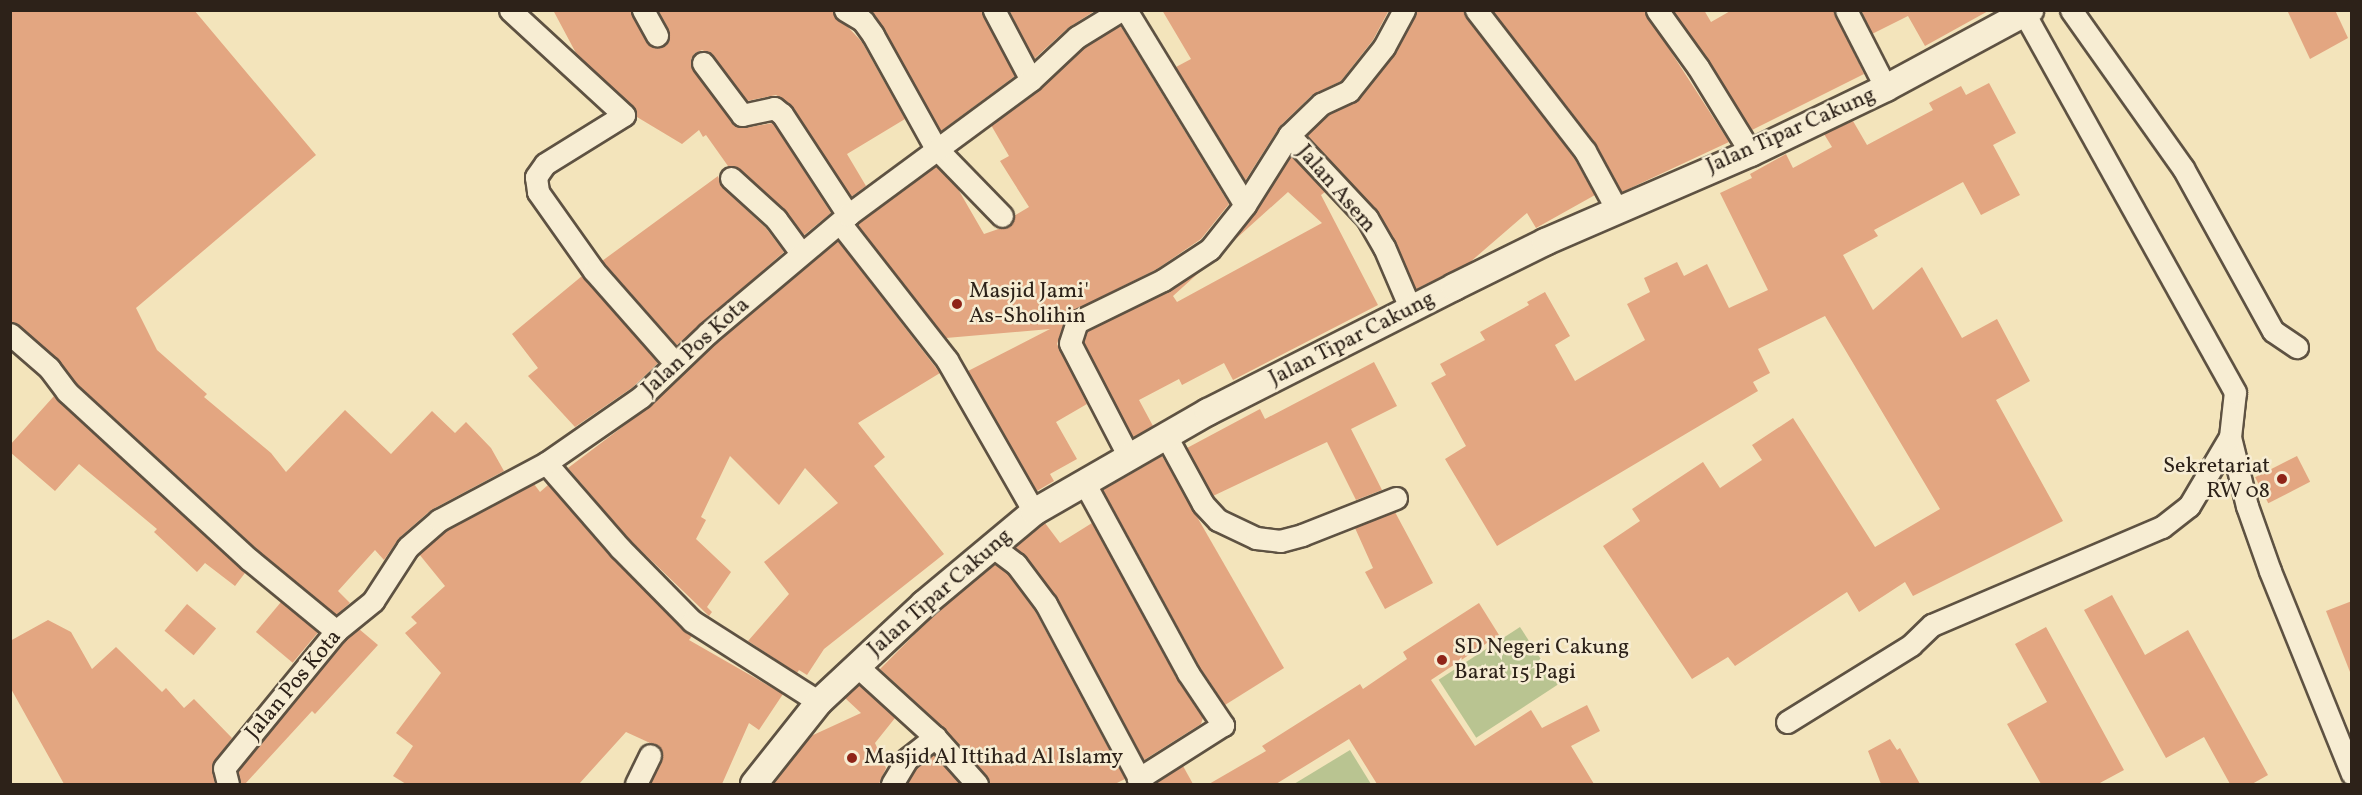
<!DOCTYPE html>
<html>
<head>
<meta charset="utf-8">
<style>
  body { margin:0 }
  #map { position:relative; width:2362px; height:795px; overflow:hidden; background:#f3e4bb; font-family:Vollkorn,serif }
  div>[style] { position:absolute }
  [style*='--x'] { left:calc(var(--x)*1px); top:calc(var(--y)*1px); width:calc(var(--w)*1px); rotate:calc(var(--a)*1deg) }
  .green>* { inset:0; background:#b9c491; transform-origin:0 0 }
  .building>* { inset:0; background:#e3a681; transform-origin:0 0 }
  .roads { filter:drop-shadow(2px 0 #5e5242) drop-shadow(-2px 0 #5e5242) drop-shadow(0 2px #5e5242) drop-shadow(0 -2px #5e5242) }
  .minor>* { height:21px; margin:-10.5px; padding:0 10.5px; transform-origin:10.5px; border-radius:10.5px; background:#f7edd3 }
  .tertiary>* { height:26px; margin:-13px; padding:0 13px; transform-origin:13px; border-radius:13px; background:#f7edd3 }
  .dots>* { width:16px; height:16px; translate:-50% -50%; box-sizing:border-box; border:3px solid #f7edd3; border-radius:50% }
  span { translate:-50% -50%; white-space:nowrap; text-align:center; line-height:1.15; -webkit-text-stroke:5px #f7edd3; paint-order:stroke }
  .street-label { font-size:22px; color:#2d2219 }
  .poi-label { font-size:22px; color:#2d2219 }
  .left { translate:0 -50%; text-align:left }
  .right { translate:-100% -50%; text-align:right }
  .frame { position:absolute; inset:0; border:12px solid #2d2219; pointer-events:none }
</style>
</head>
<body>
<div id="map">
  <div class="green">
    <div style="left:1520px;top:627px;width:69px;height:97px;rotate:57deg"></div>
    <div style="clip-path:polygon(1350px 750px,1371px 784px,1294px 784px)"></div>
  </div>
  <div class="building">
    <div style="clip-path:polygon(10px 10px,194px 10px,316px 155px,136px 308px,157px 350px,207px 394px,204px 397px,271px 453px,286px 472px,345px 410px,391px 454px,432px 411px,455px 433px,466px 422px,491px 448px,504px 471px,431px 510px,399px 538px,384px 560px,375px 550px,338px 591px,350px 603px,336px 615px,258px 550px,76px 383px,58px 359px,10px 322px)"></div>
    <div style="clip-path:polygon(553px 10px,630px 10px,646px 41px,657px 48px,668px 42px,670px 35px,658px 10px,832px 10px,862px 42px,905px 119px,847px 154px,866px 186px,851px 197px,790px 104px,776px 95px,747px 101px,713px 55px,702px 50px,695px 53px,691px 59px,693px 70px,732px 123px,744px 128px,773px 123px,831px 213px,804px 235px,785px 210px,740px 169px,728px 166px,706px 135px,703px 137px,699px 130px,682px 144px,637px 117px,633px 106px,577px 55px)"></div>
    <div style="clip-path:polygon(870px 10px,981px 10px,1015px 76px,941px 131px)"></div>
    <div style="clip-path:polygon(1009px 10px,1096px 10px,1068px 28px,1034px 59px)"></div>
    <div style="clip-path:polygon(1162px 10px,1389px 10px,1373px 40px,1341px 81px,1312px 95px,1280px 126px,1245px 181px,1176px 67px,1191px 59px)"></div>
    <div style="clip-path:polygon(1417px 10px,1463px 10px,1574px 158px,1595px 195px,1536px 228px,1527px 213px,1469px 263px,1416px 289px,1378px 212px,1307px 135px,1328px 115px,1359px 99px,1395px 53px)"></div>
    <div style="clip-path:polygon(1492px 10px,1644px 10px,1729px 142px,1622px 192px,1595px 143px)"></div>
    <div style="clip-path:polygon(1673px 10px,1704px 10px,1711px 22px,1732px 10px,1833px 10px,1864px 74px,1752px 130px)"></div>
    <div style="clip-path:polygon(1861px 10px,1990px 10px,1925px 46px,1908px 16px,1872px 34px)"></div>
    <div style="clip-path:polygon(2287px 10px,2335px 10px,2348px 38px,2310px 59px)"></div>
    <div style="clip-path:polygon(1120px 25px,1229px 204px,1201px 239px,1157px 269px,1067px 314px,1057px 344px,1087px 404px,1056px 422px,1077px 459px,1050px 474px,1054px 481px,1037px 491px,968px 371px,1050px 329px,946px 338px,857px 224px,936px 166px,958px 189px,984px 234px,1010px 225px,1014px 216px,1029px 207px,1000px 161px,1009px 156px,991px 125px,1039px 90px,1085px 47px)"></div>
    <div style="clip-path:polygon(1989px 83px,2016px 133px,1993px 145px,2020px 195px,1981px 215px,1963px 182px,1874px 230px,1878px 236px,1843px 255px,1873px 310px,1922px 267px,1962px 338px,1997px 319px,2030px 381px,1996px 400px,2063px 521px,1913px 596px,1905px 582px,1859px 612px,1847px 592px,1735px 666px,1728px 657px,1692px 679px,1603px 546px,1640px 521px,1632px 509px,1703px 462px,1720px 488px,1762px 460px,1752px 445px,1793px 418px,1875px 547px,1940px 509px,1825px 316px,1758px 349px,1770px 373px,1753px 382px,1758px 391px,1497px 546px,1445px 459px,1466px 446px,1431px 383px,1446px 375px,1440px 364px,1485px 340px,1480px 332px,1529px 305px,1527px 302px,1545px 292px,1570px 336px,1555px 345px,1575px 381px,1645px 340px,1627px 304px,1650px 292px,1644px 278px,1677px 262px,1684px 276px,1707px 264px,1729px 308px,1768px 290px,1720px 193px,1752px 178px,1750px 174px,1786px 154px,1793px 168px,1832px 147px,1824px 134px,1853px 121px,1867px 145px,1933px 110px,1929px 103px,1961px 86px,1966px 95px)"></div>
    <div style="clip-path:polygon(1291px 156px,1325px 192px,1321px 195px,1378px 305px,1233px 380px,1224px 363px,1182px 385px,1179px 379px,1139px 400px,1153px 426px,1133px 438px,1084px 342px,1087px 331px,1169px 291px,1204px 268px,1173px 296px,1177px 302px,1322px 223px,1288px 192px,1229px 245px)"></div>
    <div style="clip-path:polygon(718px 176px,722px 187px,766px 228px,784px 252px,677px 345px,602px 261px)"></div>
    <div style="clip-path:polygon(838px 241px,940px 373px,858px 423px,885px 457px,874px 466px,944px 554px,824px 649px,807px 675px,799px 670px,797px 673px,748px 641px,789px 594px,764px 562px,838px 503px,805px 468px,779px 505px,730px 456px,701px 517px,706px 520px,696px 539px,731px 572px,707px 607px,712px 612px,709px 616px,629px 539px,568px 468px,650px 406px,717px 342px)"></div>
    <div style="clip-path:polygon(582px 276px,658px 363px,633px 387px,575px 427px,528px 376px,538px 368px,512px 334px)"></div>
    <div style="clip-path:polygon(1374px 362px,1397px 406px,1351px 429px,1382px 490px,1356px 500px,1327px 442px,1213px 496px,1187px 448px,1260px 409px,1265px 419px)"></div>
    <div style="clip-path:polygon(54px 396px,245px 573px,235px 586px,205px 563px,197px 572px,154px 532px,157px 529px,79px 464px,55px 491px,10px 452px,10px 445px)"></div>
    <div style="clip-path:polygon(1162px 456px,1284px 668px,1225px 705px,1199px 666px,1103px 490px)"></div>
    <div style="left:2297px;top:456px;width:29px;height:47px;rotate:63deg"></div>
    <div style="clip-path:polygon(534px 484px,540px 492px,548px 485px,611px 557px,692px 636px,689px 640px,783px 694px,759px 730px,749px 723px,722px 784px,650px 784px,662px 760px,661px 748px,626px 732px,579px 784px,406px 784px,393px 776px,413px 746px,396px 733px,441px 673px,405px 633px,417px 623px,411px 617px,445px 586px,419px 554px,446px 531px)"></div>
    <div style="clip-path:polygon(1395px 512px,1433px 583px,1385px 609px,1365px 572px,1373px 568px,1355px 528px)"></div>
    <div style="clip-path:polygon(1045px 523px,1060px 543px,1092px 523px,1177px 679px,1203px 718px,1201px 724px,1144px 760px,1057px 598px,1015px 547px)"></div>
    <div style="clip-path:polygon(995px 564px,1007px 573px,1035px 611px,1125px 779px,1115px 784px,989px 784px,987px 776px,944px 728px,880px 669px,934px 615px)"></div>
    <div style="clip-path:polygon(2112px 595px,2145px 655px,2188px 630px,2268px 775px,2252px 784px,2230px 784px,2204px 737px,2166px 758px,2084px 610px)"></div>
    <div style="clip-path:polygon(2352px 601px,2352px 671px,2350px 672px,2326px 611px)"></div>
    <div style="left:281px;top:602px;width:48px;height:39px;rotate:40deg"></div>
    <div style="clip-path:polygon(1479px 603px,1499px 635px,1431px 680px,1475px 746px,1531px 710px,1542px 728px,1587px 705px,1600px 731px,1571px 746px,1594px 784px,1377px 784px,1349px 739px,1276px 784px,1209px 784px,1266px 751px,1262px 746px,1360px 684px,1363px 689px,1407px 659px,1403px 652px)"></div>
    <div style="left:187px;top:604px;width:38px;height:35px;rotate:40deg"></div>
    <div style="clip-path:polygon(48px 620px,71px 632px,92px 669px,116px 647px,162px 692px,166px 688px,184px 708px,194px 699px,232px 738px,212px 765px,215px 784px,64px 784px,10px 687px,10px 641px)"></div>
    <div style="clip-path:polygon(2046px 627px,2124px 770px,2098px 784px,2041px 784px,2007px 724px,2047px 702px,2015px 644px)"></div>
    <div style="clip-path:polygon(359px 629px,378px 645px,315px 714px,312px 711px,245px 784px,240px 784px,238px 771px,345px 640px)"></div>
    <div style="clip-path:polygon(859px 685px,895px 718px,875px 743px,886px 768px,879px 784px,773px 784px,811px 736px,861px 713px,845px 698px)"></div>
    <div style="clip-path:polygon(1890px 739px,1897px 750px,1900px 748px,1920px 784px,1881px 784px,1868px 751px)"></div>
    <div style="clip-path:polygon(933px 754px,960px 784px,907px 784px,917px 768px)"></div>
    <div style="clip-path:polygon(1183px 766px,1193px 784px,1155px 784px)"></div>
  </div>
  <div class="roads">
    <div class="minor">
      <div style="--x:510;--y:10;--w:155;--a:42.6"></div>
      <div style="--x:624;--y:115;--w:93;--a:148.2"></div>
      <div style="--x:545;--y:164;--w:16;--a:125"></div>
      <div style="--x:536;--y:177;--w:15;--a:82"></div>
      <div style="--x:538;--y:192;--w:97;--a:54.7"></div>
      <div style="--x:594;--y:271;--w:123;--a:48.6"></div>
      <div style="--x:643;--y:10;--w:29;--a:61"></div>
      <div style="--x:845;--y:10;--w:21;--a:31"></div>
      <div style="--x:863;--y:21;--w:17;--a:54"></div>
      <div style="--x:873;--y:35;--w:128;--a:61"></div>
      <div style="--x:935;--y:147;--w:96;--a:45.8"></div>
      <div style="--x:994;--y:10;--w:79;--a:62.1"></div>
      <div style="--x:1126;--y:10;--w:228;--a:58.6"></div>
      <div style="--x:1476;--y:10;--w:178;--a:52.3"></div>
      <div style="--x:1585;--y:151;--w:67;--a:61.5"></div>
      <div style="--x:1657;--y:10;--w:70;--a:54.3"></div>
      <div style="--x:1698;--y:67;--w:101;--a:58.4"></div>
      <div style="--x:1846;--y:10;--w:88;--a:62.9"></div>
      <div style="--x:2071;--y:10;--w:194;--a:54.7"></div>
      <div style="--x:2183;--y:168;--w:186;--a:61.1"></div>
      <div style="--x:2273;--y:331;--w:29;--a:34"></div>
      <div style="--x:703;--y:63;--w:65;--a:53.1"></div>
      <div style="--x:742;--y:115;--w:33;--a:-12"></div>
      <div style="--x:774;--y:108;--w:10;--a:37"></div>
      <div style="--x:782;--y:114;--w:121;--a:56.8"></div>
      <div style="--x:1289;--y:135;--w:114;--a:46.8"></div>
      <div style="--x:1367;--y:218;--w:34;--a:60"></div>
      <div style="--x:1384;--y:247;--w:69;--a:66.8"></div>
      <div style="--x:731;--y:178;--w:61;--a:42.3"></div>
      <div style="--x:776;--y:219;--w:42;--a:53.7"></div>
      <div style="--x:840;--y:223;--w:174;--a:52"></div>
      <div style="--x:947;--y:360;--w:175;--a:60.2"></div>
      <div style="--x:10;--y:334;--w:52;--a:41.1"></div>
      <div style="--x:49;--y:368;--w:30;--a:53"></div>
      <div style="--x:67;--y:392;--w:248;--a:42.6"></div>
      <div style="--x:250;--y:560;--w:112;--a:39.5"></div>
      <div style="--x:1166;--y:436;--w:77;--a:61.4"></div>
      <div style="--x:1203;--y:504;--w:22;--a:47"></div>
      <div style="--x:1218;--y:520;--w:42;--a:25.3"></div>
      <div style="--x:1256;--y:538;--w:24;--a:7"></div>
      <div style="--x:1280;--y:541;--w:23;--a:-15"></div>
      <div style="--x:1302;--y:535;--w:101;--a:-21.5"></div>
      <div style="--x:2230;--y:437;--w:71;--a:76.2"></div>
      <div style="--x:2247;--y:506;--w:69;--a:70.5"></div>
      <div style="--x:2270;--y:571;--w:219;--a:68"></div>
      <div style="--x:1129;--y:457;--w:128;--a:-117.4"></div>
      <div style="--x:1070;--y:343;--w:22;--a:-72"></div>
      <div style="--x:1077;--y:322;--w:96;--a:-26"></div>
      <div style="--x:1163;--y:280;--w:56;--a:-33.4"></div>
      <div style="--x:1210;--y:249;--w:56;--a:-51.5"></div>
      <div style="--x:1245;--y:205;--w:83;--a:-57.8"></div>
      <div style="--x:1289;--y:135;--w:45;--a:-44.1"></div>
      <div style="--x:1321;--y:104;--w:31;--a:-25"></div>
      <div style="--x:1349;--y:91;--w:56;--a:-51.5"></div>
      <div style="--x:1384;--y:47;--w:42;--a:-61.6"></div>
      <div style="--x:546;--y:463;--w:113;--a:49"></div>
      <div style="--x:620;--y:548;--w:103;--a:45.4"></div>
      <div style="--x:692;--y:621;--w:151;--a:32.5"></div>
      <div style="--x:1085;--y:484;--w:215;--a:61.4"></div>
      <div style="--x:1188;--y:673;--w:63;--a:56.1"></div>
      <div style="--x:1223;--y:725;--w:101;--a:147.6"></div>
      <div style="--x:992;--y:546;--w:30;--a:37"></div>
      <div style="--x:1016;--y:564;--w:50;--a:53.1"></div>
      <div style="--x:1046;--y:604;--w:204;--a:61.9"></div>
      <div style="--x:857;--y:666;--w:105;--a:42.3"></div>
      <div style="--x:935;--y:737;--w:63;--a:48.2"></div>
      <div style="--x:1787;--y:722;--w:146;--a:-31.8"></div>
      <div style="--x:1911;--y:645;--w:29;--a:-44"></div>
      <div style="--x:1932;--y:625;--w:250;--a:-23.1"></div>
      <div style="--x:2162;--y:527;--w:34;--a:-38"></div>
      <div style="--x:2189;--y:506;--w:80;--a:-59.3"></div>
      <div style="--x:2230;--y:437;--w:45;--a:-83.7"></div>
      <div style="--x:2235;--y:392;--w:432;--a:-119.1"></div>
      <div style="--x:228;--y:784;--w:16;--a:-104"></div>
      <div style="--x:224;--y:768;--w:177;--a:-50.7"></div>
      <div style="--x:336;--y:631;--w:48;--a:-39"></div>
      <div style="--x:373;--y:601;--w:64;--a:-57.1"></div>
      <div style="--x:408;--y:547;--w:41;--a:-41.1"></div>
      <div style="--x:439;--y:520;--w:121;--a:-28"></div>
      <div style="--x:546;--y:463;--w:116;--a:-34.8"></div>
      <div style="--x:641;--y:397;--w:93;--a:-43.7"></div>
      <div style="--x:708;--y:333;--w:183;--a:-40.1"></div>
      <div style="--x:848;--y:215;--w:227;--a:-36.4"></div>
      <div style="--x:1031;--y:80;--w:63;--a:-43.1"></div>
      <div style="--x:1077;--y:37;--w:52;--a:-31.5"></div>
      <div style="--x:636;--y:784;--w:32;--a:-64"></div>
      <div style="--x:892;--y:784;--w:29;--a:-59"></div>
      <div style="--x:907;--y:759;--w:36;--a:-38"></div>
    </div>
    <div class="tertiary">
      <div style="--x:754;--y:784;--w:105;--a:-51.6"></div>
      <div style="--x:819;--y:702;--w:144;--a:-43"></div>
      <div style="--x:924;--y:604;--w:143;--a:-39.9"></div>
      <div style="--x:1034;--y:512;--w:201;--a:-29.9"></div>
      <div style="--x:1208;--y:412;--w:276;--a:-26.9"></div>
      <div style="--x:1454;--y:287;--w:102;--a:-26.3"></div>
      <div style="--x:1545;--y:242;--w:224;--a:-23.4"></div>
      <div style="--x:1751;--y:153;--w:150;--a:-25.7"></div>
      <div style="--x:1886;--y:88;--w:164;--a:-28.4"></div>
    </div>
  </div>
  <div class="dots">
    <div style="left:957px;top:304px;background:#8f2418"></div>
    <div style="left:2282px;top:479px;background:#8f2418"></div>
    <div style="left:1442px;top:660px;background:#8f2418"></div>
    <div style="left:852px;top:758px;background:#8f2418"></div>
  </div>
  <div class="street-label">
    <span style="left:1791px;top:131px;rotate:-24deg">Jalan Tipar Cakung</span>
    <span style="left:1336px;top:189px;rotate:49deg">Jalan Asem</span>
    <span style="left:1352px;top:339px;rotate:-27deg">Jalan Tipar Cakung</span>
    <span style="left:696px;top:347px;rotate:-42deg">Jalan Pos Kota</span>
    <span style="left:940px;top:593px;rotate:-41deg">Jalan Tipar Cakung</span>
    <span style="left:294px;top:685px;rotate:-50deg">Jalan Pos Kota</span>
  </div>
  <div class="poi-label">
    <span class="left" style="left:969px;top:304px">Masjid Jami'<br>As-Sholihin</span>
    <span class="right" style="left:2270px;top:479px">Sekretariat<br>RW 08</span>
    <span class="left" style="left:1454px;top:660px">SD Negeri Cakung<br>Barat 15 Pagi</span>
    <span class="left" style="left:864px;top:758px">Masjid Al Ittihad Al Islamy</span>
  </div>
  <div class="frame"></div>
</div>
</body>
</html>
